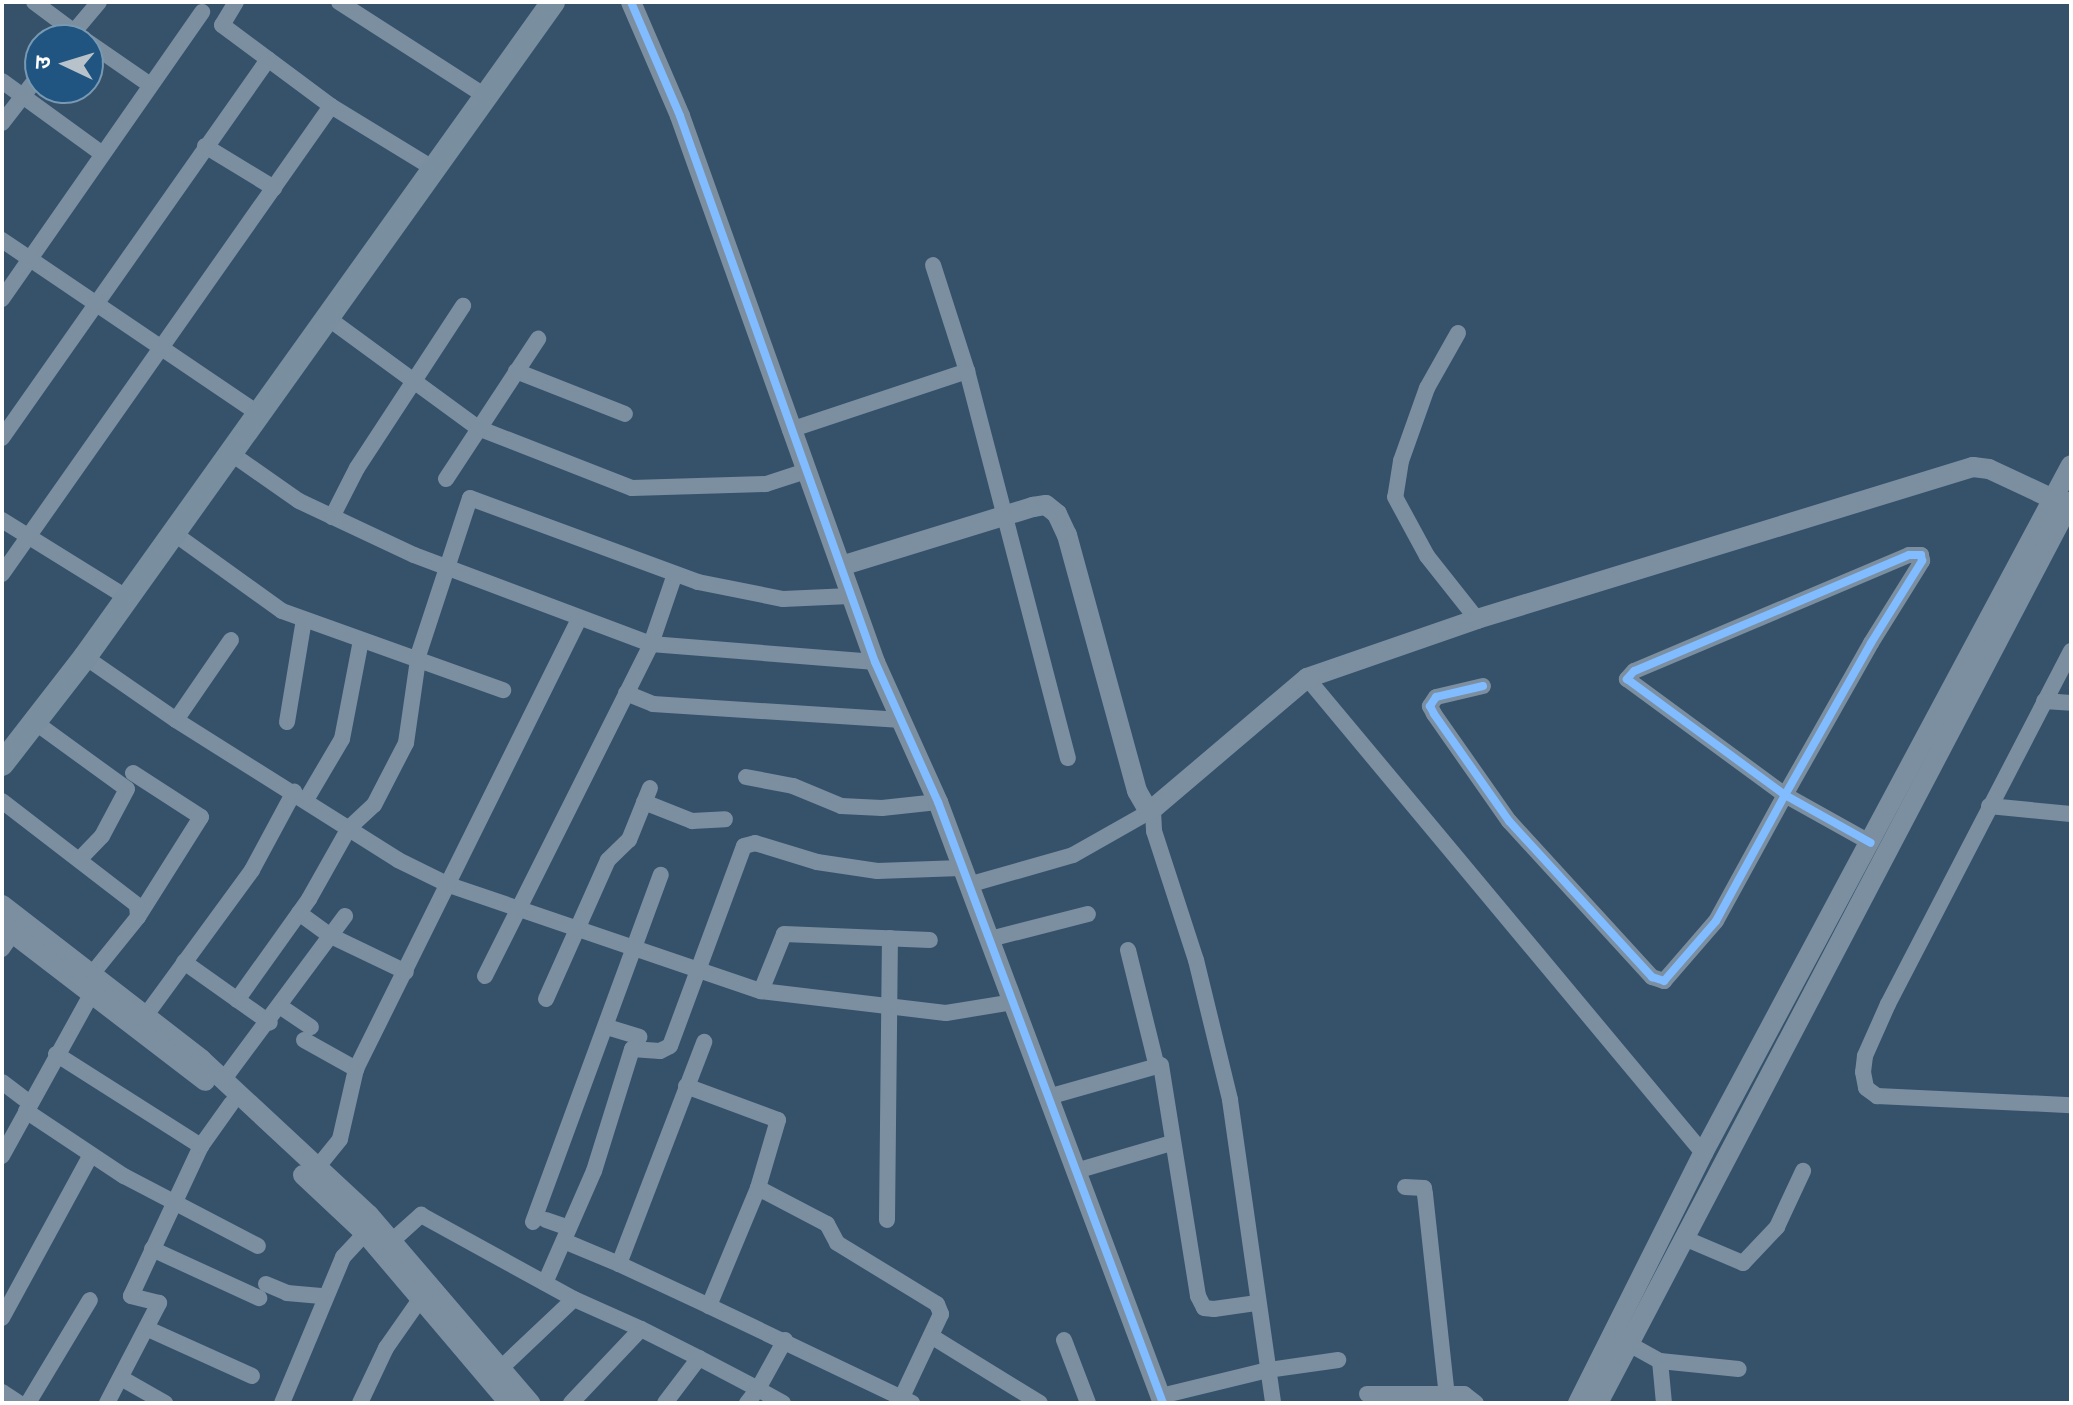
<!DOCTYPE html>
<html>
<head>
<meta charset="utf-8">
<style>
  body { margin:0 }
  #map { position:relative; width:2073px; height:1405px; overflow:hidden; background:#35526a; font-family:Commissioner,"Noto Sans Devanagari",sans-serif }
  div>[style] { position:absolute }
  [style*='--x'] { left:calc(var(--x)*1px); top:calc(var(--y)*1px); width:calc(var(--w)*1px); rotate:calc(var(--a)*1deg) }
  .minor>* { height:16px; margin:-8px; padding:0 8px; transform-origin:8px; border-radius:8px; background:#7b8fa0 }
  .tertiary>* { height:20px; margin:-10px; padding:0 10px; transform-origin:10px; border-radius:10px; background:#7b8fa0 }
  .primary>* { height:24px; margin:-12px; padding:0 12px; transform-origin:12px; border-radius:12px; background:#798e9e }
  .cycleway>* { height:8px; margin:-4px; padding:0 4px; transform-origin:4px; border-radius:4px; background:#80bcff }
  span { translate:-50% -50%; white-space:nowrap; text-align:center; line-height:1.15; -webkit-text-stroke:6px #1f5580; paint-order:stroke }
  .frame { position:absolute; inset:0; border:4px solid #fff; pointer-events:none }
  .north { position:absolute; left:24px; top:24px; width:80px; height:80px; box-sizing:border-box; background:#1f5580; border:2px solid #7999b3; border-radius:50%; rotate:274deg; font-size:22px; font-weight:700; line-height:32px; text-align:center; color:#fff }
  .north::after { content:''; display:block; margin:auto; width:28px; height:36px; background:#b8c2cb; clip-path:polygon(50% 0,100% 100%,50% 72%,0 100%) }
</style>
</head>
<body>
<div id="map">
  <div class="minor">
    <div style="--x:34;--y:2;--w:64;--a:36.7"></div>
    <div style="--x:236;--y:2;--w:27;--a:121"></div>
    <div style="--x:222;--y:25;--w:136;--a:36.6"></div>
    <div style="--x:331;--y:106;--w:117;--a:31.4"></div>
    <div style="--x:339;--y:2;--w:172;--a:32.7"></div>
    <div style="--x:67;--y:40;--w:50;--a:-49.9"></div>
    <div style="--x:88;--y:42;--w:75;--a:34.7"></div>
    <div style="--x:2;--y:81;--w:122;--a:36"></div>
    <div style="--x:2;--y:123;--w:62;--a:-52.2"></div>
    <div style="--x:205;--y:146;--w:81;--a:31.3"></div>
    <div style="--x:2;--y:240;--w:307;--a:34.1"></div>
    <div style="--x:933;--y:265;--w:111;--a:72.2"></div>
    <div style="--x:2;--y:299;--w:350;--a:-55.1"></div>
    <div style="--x:325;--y:316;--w:190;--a:36.2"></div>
    <div style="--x:478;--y:428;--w:165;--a:21.3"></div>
    <div style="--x:632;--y:488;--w:134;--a:-1.7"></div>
    <div style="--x:766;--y:484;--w:40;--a:-18"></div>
    <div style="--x:1458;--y:333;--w:63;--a:119.4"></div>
    <div style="--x:1427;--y:388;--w:77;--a:109.6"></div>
    <div style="--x:1401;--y:461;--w:36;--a:99"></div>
    <div style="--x:1395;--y:497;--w:67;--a:61.5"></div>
    <div style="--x:1427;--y:556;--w:80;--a:51.6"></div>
    <div style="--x:516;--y:371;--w:117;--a:21.5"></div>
    <div style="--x:790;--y:430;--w:187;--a:-18.4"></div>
    <div style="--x:967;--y:371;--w:400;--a:75.4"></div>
    <div style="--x:2;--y:438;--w:463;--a:-54.9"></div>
    <div style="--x:229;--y:452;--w:85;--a:35"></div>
    <div style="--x:299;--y:501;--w:127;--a:25.2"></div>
    <div style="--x:414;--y:555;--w:253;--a:20.6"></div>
    <div style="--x:651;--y:644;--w:225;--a:4.6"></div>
    <div style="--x:446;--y:479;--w:168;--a:-56.7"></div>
    <div style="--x:332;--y:517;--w:55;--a:-63"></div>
    <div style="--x:357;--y:468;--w:194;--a:-56.8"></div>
    <div style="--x:2;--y:520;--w:146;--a:31.8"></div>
    <div style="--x:172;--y:532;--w:135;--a:35.7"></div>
    <div style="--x:282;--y:611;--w:235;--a:19.7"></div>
    <div style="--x:2;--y:574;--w:572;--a:-54.89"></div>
    <div style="--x:2071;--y:651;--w:398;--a:117.4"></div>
    <div style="--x:1888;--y:1004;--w:57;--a:113.9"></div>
    <div style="--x:1865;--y:1056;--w:16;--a:97"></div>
    <div style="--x:1863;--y:1072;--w:16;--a:79"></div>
    <div style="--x:1866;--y:1088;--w:14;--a:36"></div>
    <div style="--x:1877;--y:1096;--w:194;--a:2.7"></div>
    <div style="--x:85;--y:657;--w:111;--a:34.7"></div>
    <div style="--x:176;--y:720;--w:262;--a:32.2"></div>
    <div style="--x:398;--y:860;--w:57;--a:26.1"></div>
    <div style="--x:449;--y:885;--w:330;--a:18.8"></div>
    <div style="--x:761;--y:991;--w:186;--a:6.8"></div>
    <div style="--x:946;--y:1013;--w:69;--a:-9.2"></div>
    <div style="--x:1307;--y:678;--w:618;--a:50.18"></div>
    <div style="--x:1483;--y:686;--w:48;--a:166.8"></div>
    <div style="--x:1436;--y:697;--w:11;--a:124"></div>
    <div style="--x:1430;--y:706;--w:9;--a:63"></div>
    <div style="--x:1434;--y:714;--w:131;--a:55"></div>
    <div style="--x:1509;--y:821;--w:212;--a:47.5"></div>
    <div style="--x:1652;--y:977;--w:13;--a:18"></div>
    <div style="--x:1664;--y:981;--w:79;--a:-49.1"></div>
    <div style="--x:1716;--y:921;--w:144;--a:-61.3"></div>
    <div style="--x:1785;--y:795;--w:175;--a:-60.5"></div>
    <div style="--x:1871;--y:643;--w:97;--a:-58.1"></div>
    <div style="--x:1922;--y:561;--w:6;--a:-99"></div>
    <div style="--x:1921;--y:555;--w:12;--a:180"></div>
    <div style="--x:1909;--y:555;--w:298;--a:157.1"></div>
    <div style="--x:1634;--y:671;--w:11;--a:131"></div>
    <div style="--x:1627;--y:679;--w:196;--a:36.3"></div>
    <div style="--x:1785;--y:795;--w:98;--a:29.2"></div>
    <div style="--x:626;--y:693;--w:29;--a:22"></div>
    <div style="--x:653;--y:704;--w:249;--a:3.7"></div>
    <div style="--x:2044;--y:701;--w:27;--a:4"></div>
    <div style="--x:176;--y:720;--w:97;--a:-55.5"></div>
    <div style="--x:287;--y:722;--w:104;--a:-80.6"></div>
    <div style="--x:36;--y:723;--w:112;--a:36"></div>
    <div style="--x:127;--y:789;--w:53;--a:118"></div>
    <div style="--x:102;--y:836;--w:33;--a:134"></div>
    <div style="--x:133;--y:773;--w:81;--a:32.9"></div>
    <div style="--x:201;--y:817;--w:118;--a:122.2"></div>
    <div style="--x:746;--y:777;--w:48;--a:10.8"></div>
    <div style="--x:793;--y:786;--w:52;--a:22.6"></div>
    <div style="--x:841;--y:806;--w:41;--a:2.8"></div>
    <div style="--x:882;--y:808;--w:56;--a:-6.1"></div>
    <div style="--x:306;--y:800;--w:71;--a:-59.5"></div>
    <div style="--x:342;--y:739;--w:101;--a:-79.1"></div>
    <div style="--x:2;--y:801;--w:170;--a:37.6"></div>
    <div style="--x:137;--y:905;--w:12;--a:85"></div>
    <div style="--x:138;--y:917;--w:73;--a:128.9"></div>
    <div style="--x:644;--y:802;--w:52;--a:21.6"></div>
    <div style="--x:692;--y:821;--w:33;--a:-3"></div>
    <div style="--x:1989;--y:806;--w:82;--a:5.6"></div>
    <div style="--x:1153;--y:811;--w:20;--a:87"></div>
    <div style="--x:1154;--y:831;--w:136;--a:72"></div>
    <div style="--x:1196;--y:960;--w:144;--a:76.3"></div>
    <div style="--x:1230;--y:1100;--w:306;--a:81.9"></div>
    <div style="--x:968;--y:885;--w:109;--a:-15.9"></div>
    <div style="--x:1073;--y:855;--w:87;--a:-29.5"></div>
    <div style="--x:299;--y:913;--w:39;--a:36"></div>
    <div style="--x:331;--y:936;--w:83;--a:25.6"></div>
    <div style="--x:990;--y:939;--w:101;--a:-14.3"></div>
    <div style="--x:2;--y:949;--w:29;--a:-55"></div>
    <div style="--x:1128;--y:950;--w:116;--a:76.1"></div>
    <div style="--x:184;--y:962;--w:105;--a:35.3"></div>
    <div style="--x:485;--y:976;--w:371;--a:-63.4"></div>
    <div style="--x:651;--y:644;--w:74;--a:-71.1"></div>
    <div style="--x:761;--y:991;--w:61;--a:-68"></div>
    <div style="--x:784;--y:934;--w:146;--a:2.4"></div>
    <div style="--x:546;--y:999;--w:152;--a:-66"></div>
    <div style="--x:608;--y:860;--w:29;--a:-44"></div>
    <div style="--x:629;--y:840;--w:56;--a:-68"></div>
    <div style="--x:237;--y:1000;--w:124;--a:-54.5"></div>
    <div style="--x:309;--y:899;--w:81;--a:-60.6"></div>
    <div style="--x:349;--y:828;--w:34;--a:-43"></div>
    <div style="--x:374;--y:805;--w:70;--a:-62.7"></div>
    <div style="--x:406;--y:743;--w:91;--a:-81.8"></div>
    <div style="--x:419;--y:653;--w:163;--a:-71.8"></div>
    <div style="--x:470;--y:498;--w:243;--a:20.2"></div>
    <div style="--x:698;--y:582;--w:87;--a:11.3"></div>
    <div style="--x:783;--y:599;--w:67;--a:-2.6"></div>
    <div style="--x:281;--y:1007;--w:36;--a:34"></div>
    <div style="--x:138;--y:1026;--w:193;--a:-53.8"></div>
    <div style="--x:252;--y:870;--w:89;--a:-61.7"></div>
    <div style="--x:607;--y:1027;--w:34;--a:17"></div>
    <div style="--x:304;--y:1040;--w:60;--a:29.1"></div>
    <div style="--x:56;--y:1054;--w:172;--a:32.4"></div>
    <div style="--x:224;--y:1079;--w:203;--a:-53.4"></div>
    <div style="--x:2;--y:1082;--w:35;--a:37"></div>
    <div style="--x:686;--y:1086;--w:98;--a:20.3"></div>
    <div style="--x:778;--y:1120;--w:71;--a:106.4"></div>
    <div style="--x:758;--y:1188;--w:128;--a:112.6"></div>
    <div style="--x:709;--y:1306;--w:225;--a:25.5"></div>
    <div style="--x:1048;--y:1097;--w:117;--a:-15.8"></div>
    <div style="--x:1161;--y:1065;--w:234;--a:80.9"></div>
    <div style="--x:1198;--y:1296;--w:13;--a:63"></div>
    <div style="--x:1204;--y:1308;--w:10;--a:6"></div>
    <div style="--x:1214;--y:1309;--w:42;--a:-8.1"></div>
    <div style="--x:26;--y:1111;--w:118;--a:33.6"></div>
    <div style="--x:124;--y:1176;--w:151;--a:27.6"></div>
    <div style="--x:2;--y:1156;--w:186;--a:-61.1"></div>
    <div style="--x:316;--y:1169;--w:38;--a:-51"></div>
    <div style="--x:340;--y:1139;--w:72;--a:-77.1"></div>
    <div style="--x:356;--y:1069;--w:502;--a:-63.64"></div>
    <div style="--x:1076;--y:1171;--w:100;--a:-16.3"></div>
    <div style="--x:1405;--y:1187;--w:19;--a:3"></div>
    <div style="--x:1424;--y:1188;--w:6;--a:81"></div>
    <div style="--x:1425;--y:1194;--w:202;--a:83.8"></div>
    <div style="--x:758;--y:1188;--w:78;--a:27.6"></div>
    <div style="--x:827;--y:1224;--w:21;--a:62"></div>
    <div style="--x:837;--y:1243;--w:117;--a:31.4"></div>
    <div style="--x:937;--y:1304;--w:11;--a:68"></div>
    <div style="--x:941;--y:1314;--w:92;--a:115.2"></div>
    <div style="--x:546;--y:1220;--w:24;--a:19"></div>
    <div style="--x:887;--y:1220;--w:282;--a:-89.4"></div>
    <div style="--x:533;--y:1222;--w:370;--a:-69.8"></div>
    <div style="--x:1684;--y:1238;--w:64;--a:23"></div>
    <div style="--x:1743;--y:1263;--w:50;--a:-46.6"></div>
    <div style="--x:1777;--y:1227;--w:62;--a:-65.1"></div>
    <div style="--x:393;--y:1240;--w:38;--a:-42"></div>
    <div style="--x:421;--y:1215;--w:175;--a:28.8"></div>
    <div style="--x:564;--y:1241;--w:60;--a:22.7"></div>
    <div style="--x:619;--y:1264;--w:238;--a:-69"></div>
    <div style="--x:152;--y:1249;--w:118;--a:24.6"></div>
    <div style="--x:619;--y:1264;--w:99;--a:25"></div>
    <div style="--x:545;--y:1283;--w:122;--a:-66.4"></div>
    <div style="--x:594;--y:1171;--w:128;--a:-72.7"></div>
    <div style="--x:632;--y:1049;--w:28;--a:4"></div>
    <div style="--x:660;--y:1051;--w:11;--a:-27"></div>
    <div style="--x:670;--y:1046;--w:213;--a:-69.7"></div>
    <div style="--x:744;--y:846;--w:11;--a:-15"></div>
    <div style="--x:755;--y:843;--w:65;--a:17"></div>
    <div style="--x:817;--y:862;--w:61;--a:8.5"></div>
    <div style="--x:877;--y:871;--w:84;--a:-2"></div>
    <div style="--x:266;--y:1284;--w:23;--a:23"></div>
    <div style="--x:287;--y:1293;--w:37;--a:5"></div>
    <div style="--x:2;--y:1318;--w:186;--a:-61.4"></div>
    <div style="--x:148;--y:1329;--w:114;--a:24.3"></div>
    <div style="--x:641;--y:1329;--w:65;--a:26.6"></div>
    <div style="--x:699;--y:1358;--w:56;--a:127.1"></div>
    <div style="--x:931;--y:1336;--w:128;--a:31.6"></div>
    <div style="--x:1064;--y:1340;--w:67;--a:69.1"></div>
    <div style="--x:1629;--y:1344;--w:35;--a:29"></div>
    <div style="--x:1660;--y:1361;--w:42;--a:84.6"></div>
    <div style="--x:699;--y:1358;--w:67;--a:27.7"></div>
    <div style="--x:758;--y:1389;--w:18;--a:128"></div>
    <div style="--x:1660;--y:1361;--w:79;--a:5.8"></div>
    <div style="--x:501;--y:1368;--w:100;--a:-43.4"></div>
    <div style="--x:574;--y:1299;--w:73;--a:24.1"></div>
    <div style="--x:641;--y:1329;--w:102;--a:133.4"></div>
    <div style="--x:121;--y:1378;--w:51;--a:29.6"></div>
    <div style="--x:2;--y:1392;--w:20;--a:33"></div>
    <div style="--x:1367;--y:1394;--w:97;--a:0"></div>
    <div style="--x:1464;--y:1394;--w:15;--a:37"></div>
    <div style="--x:1161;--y:1396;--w:110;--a:-13.7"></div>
    <div style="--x:1268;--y:1370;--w:71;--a:-8.1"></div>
    <div style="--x:28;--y:1403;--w:120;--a:-59"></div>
    <div style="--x:107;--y:1403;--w:113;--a:-62.5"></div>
    <div style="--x:159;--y:1303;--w:29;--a:-166"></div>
    <div style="--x:131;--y:1296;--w:166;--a:-65"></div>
    <div style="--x:201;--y:1146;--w:52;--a:-54.5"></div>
    <div style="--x:282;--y:1403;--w:158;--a:-67.3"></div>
    <div style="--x:343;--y:1257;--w:33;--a:-47"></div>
    <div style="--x:360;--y:1403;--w:61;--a:-64.7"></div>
    <div style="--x:386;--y:1348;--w:61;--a:-55"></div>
    <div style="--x:783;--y:1403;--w:29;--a:-151"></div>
    <div style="--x:758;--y:1389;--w:56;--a:-61.1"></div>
  </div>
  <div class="tertiary">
    <div style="--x:631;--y:2;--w:124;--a:66.7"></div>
    <div style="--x:680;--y:116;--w:580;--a:70.35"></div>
    <div style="--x:875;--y:662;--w:154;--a:65.8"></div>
    <div style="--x:938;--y:802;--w:642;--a:69.48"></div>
    <div style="--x:841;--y:566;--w:201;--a:-17.1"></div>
    <div style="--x:1033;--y:507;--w:13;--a:-9"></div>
    <div style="--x:1046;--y:505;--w:14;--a:39"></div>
    <div style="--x:1057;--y:514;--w:23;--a:65"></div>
    <div style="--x:1067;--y:535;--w:265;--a:74.7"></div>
    <div style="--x:1137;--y:791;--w:24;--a:60"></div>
    <div style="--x:1149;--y:812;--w:207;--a:-40.3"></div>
    <div style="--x:1307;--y:678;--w:180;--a:-19.1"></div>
    <div style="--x:1477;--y:619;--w:519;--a:-17.04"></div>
    <div style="--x:1973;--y:467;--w:16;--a:7"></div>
    <div style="--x:1989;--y:469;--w:68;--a:25.1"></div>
    <div style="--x:2;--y:905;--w:252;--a:37.7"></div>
    <div style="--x:201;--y:1059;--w:229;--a:42.9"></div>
    <div style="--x:369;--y:1215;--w:248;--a:49.4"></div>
    <div style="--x:2;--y:925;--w:256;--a:37.5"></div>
    <div style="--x:303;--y:1175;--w:85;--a:43.1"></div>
    <div style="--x:365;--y:1233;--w:223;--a:49.7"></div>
    <div style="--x:1578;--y:1403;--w:280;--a:-63.4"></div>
    <div style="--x:1703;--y:1153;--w:780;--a:-61.86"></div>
    <div style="--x:1598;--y:1403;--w:1018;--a:-62.33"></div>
  </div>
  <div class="primary">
    <div style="--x:2;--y:764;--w:135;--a:-52.2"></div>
    <div style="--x:85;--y:657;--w:805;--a:-54.45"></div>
  </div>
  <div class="cycleway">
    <div style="--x:631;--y:2;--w:124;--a:66.7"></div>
    <div style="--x:680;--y:116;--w:580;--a:70.35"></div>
    <div style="--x:875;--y:662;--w:154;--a:65.8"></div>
    <div style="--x:938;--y:802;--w:642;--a:69.48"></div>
    <div style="--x:1483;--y:686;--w:48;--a:166.8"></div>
    <div style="--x:1436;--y:697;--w:11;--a:124"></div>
    <div style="--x:1430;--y:706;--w:9;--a:63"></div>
    <div style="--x:1434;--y:714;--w:131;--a:55"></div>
    <div style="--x:1509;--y:821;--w:212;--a:47.5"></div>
    <div style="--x:1652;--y:977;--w:13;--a:18"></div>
    <div style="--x:1664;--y:981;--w:79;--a:-49.1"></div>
    <div style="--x:1716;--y:921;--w:144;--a:-61.3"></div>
    <div style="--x:1785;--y:795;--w:175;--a:-60.5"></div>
    <div style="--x:1871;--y:643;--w:97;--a:-58.1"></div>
    <div style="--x:1922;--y:561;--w:6;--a:-99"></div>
    <div style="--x:1921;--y:555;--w:12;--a:180"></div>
    <div style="--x:1909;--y:555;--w:298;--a:157.1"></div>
    <div style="--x:1634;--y:671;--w:11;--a:131"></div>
    <div style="--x:1627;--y:679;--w:196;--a:36.3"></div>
    <div style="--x:1785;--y:795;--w:98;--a:29.2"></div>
  </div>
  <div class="frame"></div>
  <div class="north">उ</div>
</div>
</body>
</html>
